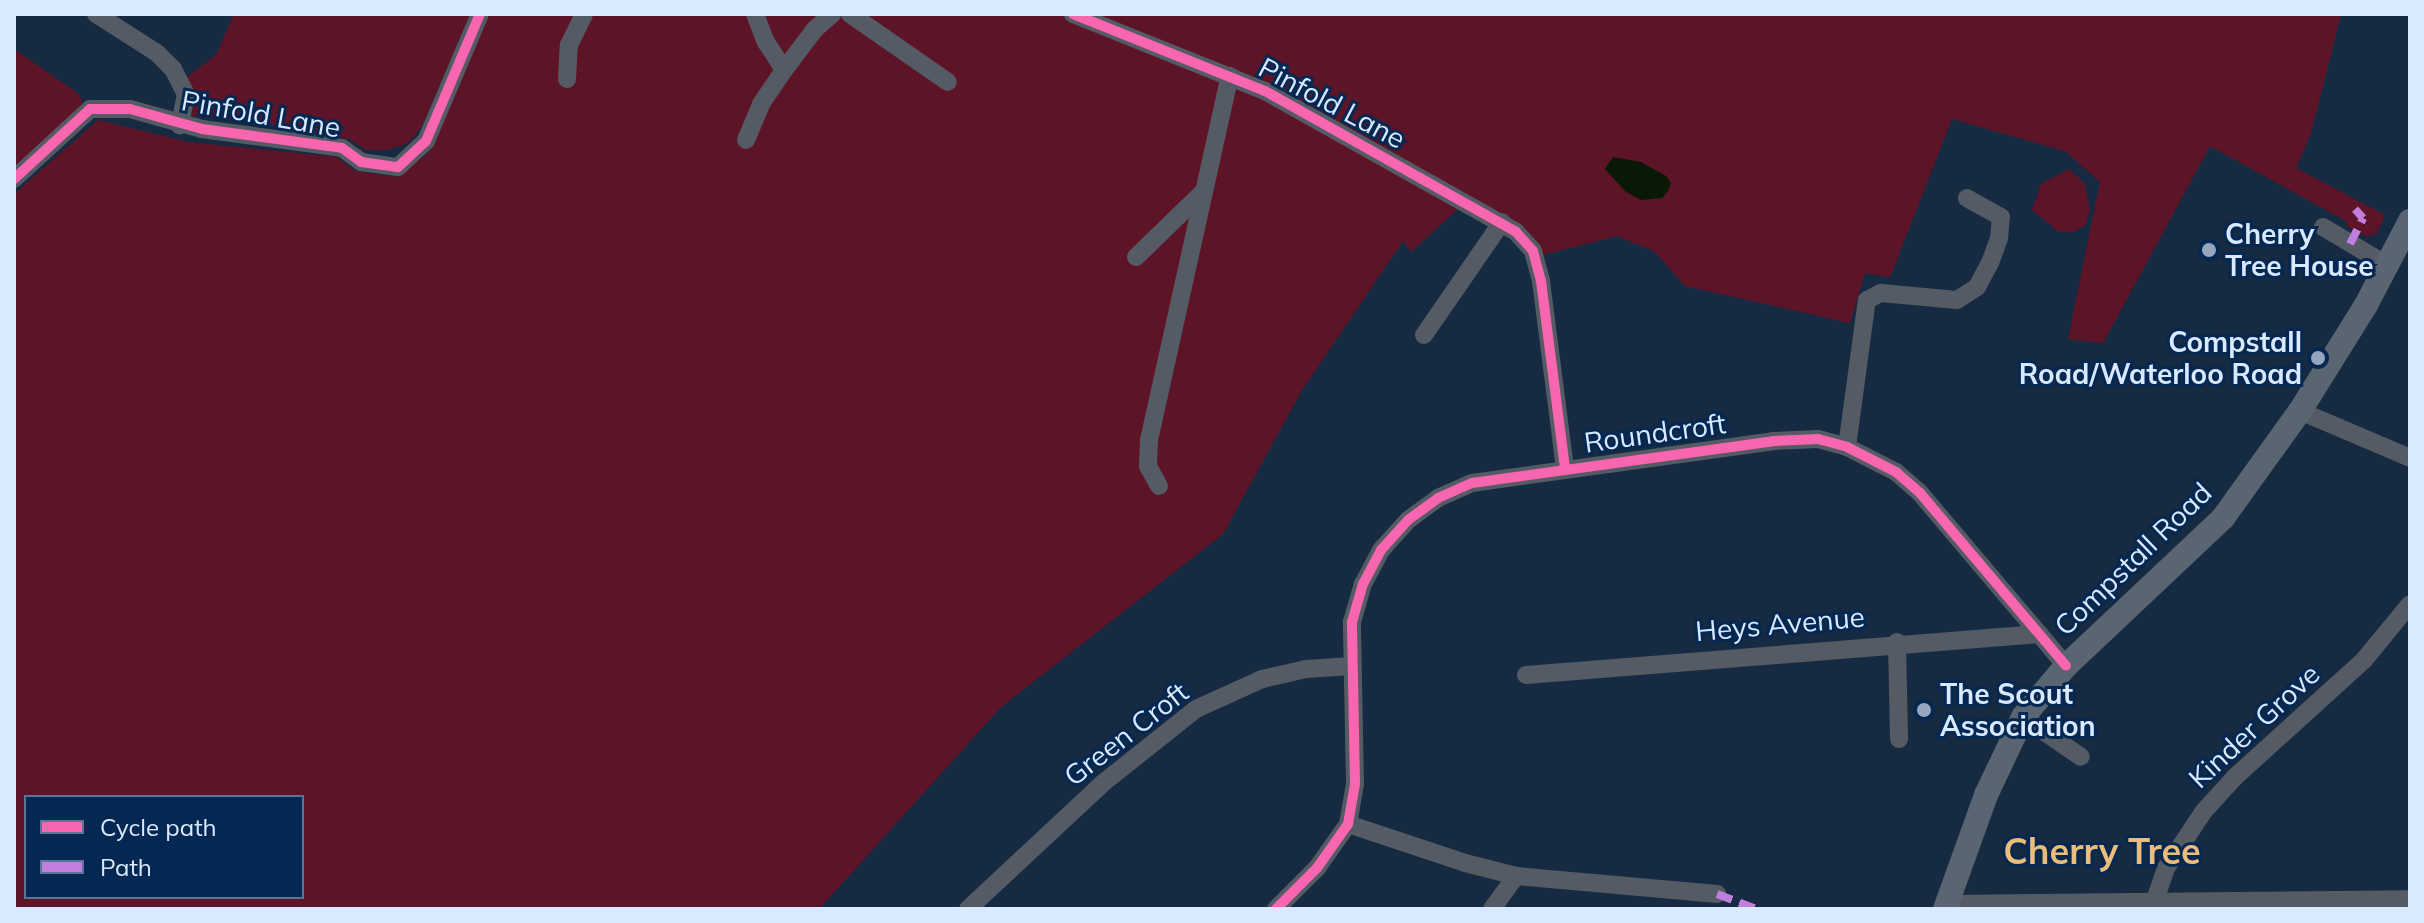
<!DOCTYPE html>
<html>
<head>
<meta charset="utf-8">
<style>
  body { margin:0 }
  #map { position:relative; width:2424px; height:923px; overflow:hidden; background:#162a42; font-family:Mulish,sans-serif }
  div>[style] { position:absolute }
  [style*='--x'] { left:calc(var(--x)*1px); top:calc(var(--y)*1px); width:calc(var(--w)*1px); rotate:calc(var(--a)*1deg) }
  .green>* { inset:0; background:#5e1427 }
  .water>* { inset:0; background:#081906 }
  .minor>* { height:18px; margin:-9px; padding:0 9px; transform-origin:9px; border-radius:9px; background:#545b65 }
  .major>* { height:24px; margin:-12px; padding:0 12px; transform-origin:12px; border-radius:12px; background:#5a6572 }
  .quiet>* { height:8px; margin-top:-4px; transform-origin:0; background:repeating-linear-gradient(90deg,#c07fdc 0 16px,transparent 0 24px) }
  .cycleway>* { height:10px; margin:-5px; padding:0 5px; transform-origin:5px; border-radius:5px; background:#f766af }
  .dots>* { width:22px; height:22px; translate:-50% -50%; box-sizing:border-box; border:4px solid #052853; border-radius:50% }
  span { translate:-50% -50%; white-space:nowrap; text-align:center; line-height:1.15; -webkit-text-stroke:6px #052853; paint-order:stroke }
  .street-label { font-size:28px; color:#d9e9ff }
  .poi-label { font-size:28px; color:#d9e9ff; font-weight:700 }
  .left { translate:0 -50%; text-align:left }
  .right { translate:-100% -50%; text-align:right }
  .district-label { font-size:36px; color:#ebbd7a; font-weight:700 }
  .frame { position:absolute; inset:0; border:16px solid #d9e9ff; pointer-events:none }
  .legend { position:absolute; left:24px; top:795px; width:280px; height:104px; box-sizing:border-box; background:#052853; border:2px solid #5a7598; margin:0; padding:10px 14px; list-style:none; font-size:24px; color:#d9e9ff }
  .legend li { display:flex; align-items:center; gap:16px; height:40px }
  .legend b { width:40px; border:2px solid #5a7598 }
</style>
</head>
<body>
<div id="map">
  <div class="green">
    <div style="clip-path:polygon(234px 14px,470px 14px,422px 126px,408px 143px,388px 150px,366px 150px,349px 139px,265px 123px,192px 116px,193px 95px,187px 77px,216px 55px)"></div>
    <div style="clip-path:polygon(evenodd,488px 14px,2341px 14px,2311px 133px,2296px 168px,2385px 215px,2377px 233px,2367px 237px,2347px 226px,2346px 221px,2210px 146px,2103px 343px,2068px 339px,2100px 182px,2065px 151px,1952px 119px,1890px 277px,1865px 273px,1850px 323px,1685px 286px,1654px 251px,1617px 236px,1542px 255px,1462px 205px,1411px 252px,1403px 241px,1302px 390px,1223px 534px,1001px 707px,819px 909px,14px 909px,14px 194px,98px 120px,188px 142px,337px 157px,355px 171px,397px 177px,429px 152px,488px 14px,26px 797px,302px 797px,302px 897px,26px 897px,26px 797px)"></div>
    <div style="clip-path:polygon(14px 49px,79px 94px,84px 107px,14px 172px)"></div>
    <div style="clip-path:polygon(2069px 169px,2085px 184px,2090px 210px,2085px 225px,2073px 232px,2059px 232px,2032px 210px,2041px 184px)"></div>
  </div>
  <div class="water">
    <div style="clip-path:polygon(1613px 157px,1641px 162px,1666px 176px,1671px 183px,1668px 191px,1662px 198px,1641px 200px,1625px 191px,1605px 169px)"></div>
  </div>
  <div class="minor">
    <div style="--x:96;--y:14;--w:72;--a:32.6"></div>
    <div style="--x:157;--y:53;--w:23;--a:45"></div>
    <div style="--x:173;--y:69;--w:28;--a:63"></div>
    <div style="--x:186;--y:94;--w:32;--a:101"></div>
    <div style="--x:755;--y:14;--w:30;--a:69"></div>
    <div style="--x:766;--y:42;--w:33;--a:57"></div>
    <div style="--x:850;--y:14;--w:119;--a:34.8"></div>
    <div style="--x:1073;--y:14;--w:207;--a:21.9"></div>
    <div style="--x:1265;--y:91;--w:288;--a:29.3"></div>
    <div style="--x:1516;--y:232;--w:25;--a:48"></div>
    <div style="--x:1533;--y:251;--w:31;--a:75"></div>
    <div style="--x:1541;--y:281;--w:190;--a:82.7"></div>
    <div style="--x:567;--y:79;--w:34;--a:-87"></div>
    <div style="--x:569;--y:45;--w:34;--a:-64"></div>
    <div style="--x:746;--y:140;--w:39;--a:-67"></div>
    <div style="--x:761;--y:104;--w:41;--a:-55.9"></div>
    <div style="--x:784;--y:70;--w:51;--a:-52.9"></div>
    <div style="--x:815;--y:29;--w:23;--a:-41"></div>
    <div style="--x:14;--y:179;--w:103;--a:-42.6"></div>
    <div style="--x:90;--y:109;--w:40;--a:0"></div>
    <div style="--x:130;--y:109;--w:75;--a:15.5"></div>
    <div style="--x:202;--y:129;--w:141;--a:7.7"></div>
    <div style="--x:342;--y:148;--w:24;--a:36"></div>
    <div style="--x:361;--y:162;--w:37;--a:8"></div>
    <div style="--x:398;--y:167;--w:38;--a:-43"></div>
    <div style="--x:426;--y:141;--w:138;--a:-67"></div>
    <div style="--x:2323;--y:227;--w:74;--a:30.7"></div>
    <div style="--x:1136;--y:257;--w:95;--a:-44.1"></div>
    <div style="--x:1424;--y:335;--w:137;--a:-55.4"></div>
    <div style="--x:2300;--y:411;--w:120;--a:23.1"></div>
    <div style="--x:1847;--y:447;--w:148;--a:-82.3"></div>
    <div style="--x:1867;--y:300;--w:16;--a:-27"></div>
    <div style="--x:1881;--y:293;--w:76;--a:5.3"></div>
    <div style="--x:1957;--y:300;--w:24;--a:-33"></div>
    <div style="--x:1977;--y:287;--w:27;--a:-62"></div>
    <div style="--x:1990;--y:263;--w:27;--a:-70"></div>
    <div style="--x:1999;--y:238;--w:21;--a:-85"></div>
    <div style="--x:2001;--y:217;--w:39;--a:-151"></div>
    <div style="--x:1159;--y:486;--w:23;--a:-119"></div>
    <div style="--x:1148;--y:466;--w:26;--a:-88"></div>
    <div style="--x:1149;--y:440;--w:373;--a:-77.5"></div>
    <div style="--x:1897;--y:642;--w:97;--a:88.8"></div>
    <div style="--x:1526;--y:675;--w:515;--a:-4.57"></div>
    <div style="--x:2023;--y:717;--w:70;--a:34.6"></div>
    <div style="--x:1348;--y:824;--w:123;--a:18.4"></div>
    <div style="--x:1465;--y:863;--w:53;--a:14.3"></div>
    <div style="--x:1516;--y:876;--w:202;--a:5.1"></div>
    <div style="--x:1947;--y:904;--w:463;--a:-0.6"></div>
    <div style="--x:968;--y:909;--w:185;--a:-43"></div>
    <div style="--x:1103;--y:783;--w:119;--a:-38.5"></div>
    <div style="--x:1196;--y:709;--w:72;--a:-24.4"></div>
    <div style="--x:1262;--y:679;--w:45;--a:-12.8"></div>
    <div style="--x:1306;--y:669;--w:46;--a:-3.7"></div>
    <div style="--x:1276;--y:909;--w:58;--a:-45"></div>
    <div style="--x:1317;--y:868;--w:54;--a:-54.8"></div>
    <div style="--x:1348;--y:824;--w:41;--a:-80.1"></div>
    <div style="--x:1355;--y:784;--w:162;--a:-91.1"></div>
    <div style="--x:1352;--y:622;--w:40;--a:-74"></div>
    <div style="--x:1363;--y:584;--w:40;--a:-62"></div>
    <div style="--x:1382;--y:549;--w:39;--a:-48"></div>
    <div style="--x:1408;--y:520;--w:37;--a:-36"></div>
    <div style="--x:1438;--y:498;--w:37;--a:-24"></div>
    <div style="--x:1472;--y:483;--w:304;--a:-7.9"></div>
    <div style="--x:1773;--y:441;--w:45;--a:-2.5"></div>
    <div style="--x:1818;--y:439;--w:30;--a:15"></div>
    <div style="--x:1847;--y:447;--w:55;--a:27"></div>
    <div style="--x:1896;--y:472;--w:32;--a:41"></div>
    <div style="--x:1920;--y:493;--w:226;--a:49.8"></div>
    <div style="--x:1492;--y:909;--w:41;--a:-54"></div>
    <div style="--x:2152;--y:909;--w:43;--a:-71.1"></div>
    <div style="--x:2166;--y:868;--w:69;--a:-56.3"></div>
    <div style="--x:2204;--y:811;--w:46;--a:-47.6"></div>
    <div style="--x:2235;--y:777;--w:174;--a:-42.2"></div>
    <div style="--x:2364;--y:660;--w:72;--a:-50.6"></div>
  </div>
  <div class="major">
    <div style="--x:1945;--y:909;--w:121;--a:-70.2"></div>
    <div style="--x:1986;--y:795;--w:86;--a:-64.6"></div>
    <div style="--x:2023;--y:717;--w:67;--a:-49.9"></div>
    <div style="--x:2066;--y:666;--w:216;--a:-43.3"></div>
    <div style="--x:2223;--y:518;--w:132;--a:-54.3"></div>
    <div style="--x:2300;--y:411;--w:125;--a:-58.1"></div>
    <div style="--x:2366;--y:305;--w:95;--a:-62.4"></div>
  </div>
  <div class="quiet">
    <div style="--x:2350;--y:244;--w:29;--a:-63"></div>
    <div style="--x:2363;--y:218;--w:12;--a:-132"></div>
    <div style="--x:1717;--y:894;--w:42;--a:21"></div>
  </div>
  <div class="cycleway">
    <div style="--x:1073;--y:14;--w:207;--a:21.9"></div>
    <div style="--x:1265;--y:91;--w:288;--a:29.3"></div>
    <div style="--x:1516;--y:232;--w:25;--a:48"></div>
    <div style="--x:1533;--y:251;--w:31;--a:75"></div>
    <div style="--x:1541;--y:281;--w:190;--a:82.7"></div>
    <div style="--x:14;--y:179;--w:103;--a:-42.6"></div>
    <div style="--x:90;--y:109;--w:40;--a:0"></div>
    <div style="--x:130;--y:109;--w:75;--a:15.5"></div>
    <div style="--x:202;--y:129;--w:141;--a:7.7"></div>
    <div style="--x:342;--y:148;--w:24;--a:36"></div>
    <div style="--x:361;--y:162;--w:37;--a:8"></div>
    <div style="--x:398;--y:167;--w:38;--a:-43"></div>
    <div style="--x:426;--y:141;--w:138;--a:-67"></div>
    <div style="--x:1276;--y:909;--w:58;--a:-45"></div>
    <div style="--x:1317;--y:868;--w:54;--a:-54.8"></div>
    <div style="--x:1348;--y:824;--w:41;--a:-80.1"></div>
    <div style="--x:1355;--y:784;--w:162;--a:-91.1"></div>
    <div style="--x:1352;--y:622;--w:40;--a:-74"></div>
    <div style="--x:1363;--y:584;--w:40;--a:-62"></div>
    <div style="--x:1382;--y:549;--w:39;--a:-48"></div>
    <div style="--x:1408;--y:520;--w:37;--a:-36"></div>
    <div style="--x:1438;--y:498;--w:37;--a:-24"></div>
    <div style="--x:1472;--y:483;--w:304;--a:-7.9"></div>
    <div style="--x:1773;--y:441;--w:45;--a:-2.5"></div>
    <div style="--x:1818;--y:439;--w:30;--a:15"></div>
    <div style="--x:1847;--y:447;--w:55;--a:27"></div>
    <div style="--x:1896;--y:472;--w:32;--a:41"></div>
    <div style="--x:1920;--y:493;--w:226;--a:49.8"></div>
  </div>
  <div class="dots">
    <div style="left:2209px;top:250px;background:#95a6bd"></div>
    <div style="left:2318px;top:358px;background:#95a6bd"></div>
    <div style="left:1924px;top:710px;background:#95a6bd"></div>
  </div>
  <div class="street-label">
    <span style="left:1332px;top:103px;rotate:28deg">Pinfold Lane</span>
    <span style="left:261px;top:114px;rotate:10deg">Pinfold Lane</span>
    <span style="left:1655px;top:433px;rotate:-8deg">Roundcroft</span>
    <span style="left:2133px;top:559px;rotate:-44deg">Compstall Road</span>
    <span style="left:1780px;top:624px;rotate:-5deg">Heys Avenue</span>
    <span style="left:2254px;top:726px;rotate:-43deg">Kinder Grove</span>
    <span style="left:1126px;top:734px;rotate:-38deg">Green Croft</span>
  </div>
  <div class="poi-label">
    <span class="left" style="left:2225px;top:250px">Cherry<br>Tree House</span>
    <span class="right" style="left:2302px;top:358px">Compstall<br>Road/Waterloo Road</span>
    <span class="left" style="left:1940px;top:710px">The Scout<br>Association</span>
  </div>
  <div class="district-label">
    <span style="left:2102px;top:851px">Cherry Tree</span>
  </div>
  <div class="frame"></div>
  <ul class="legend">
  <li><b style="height:10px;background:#f766af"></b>Cycle path</li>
  <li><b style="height:10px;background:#c07fdc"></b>Path</li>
  </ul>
</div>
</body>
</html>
